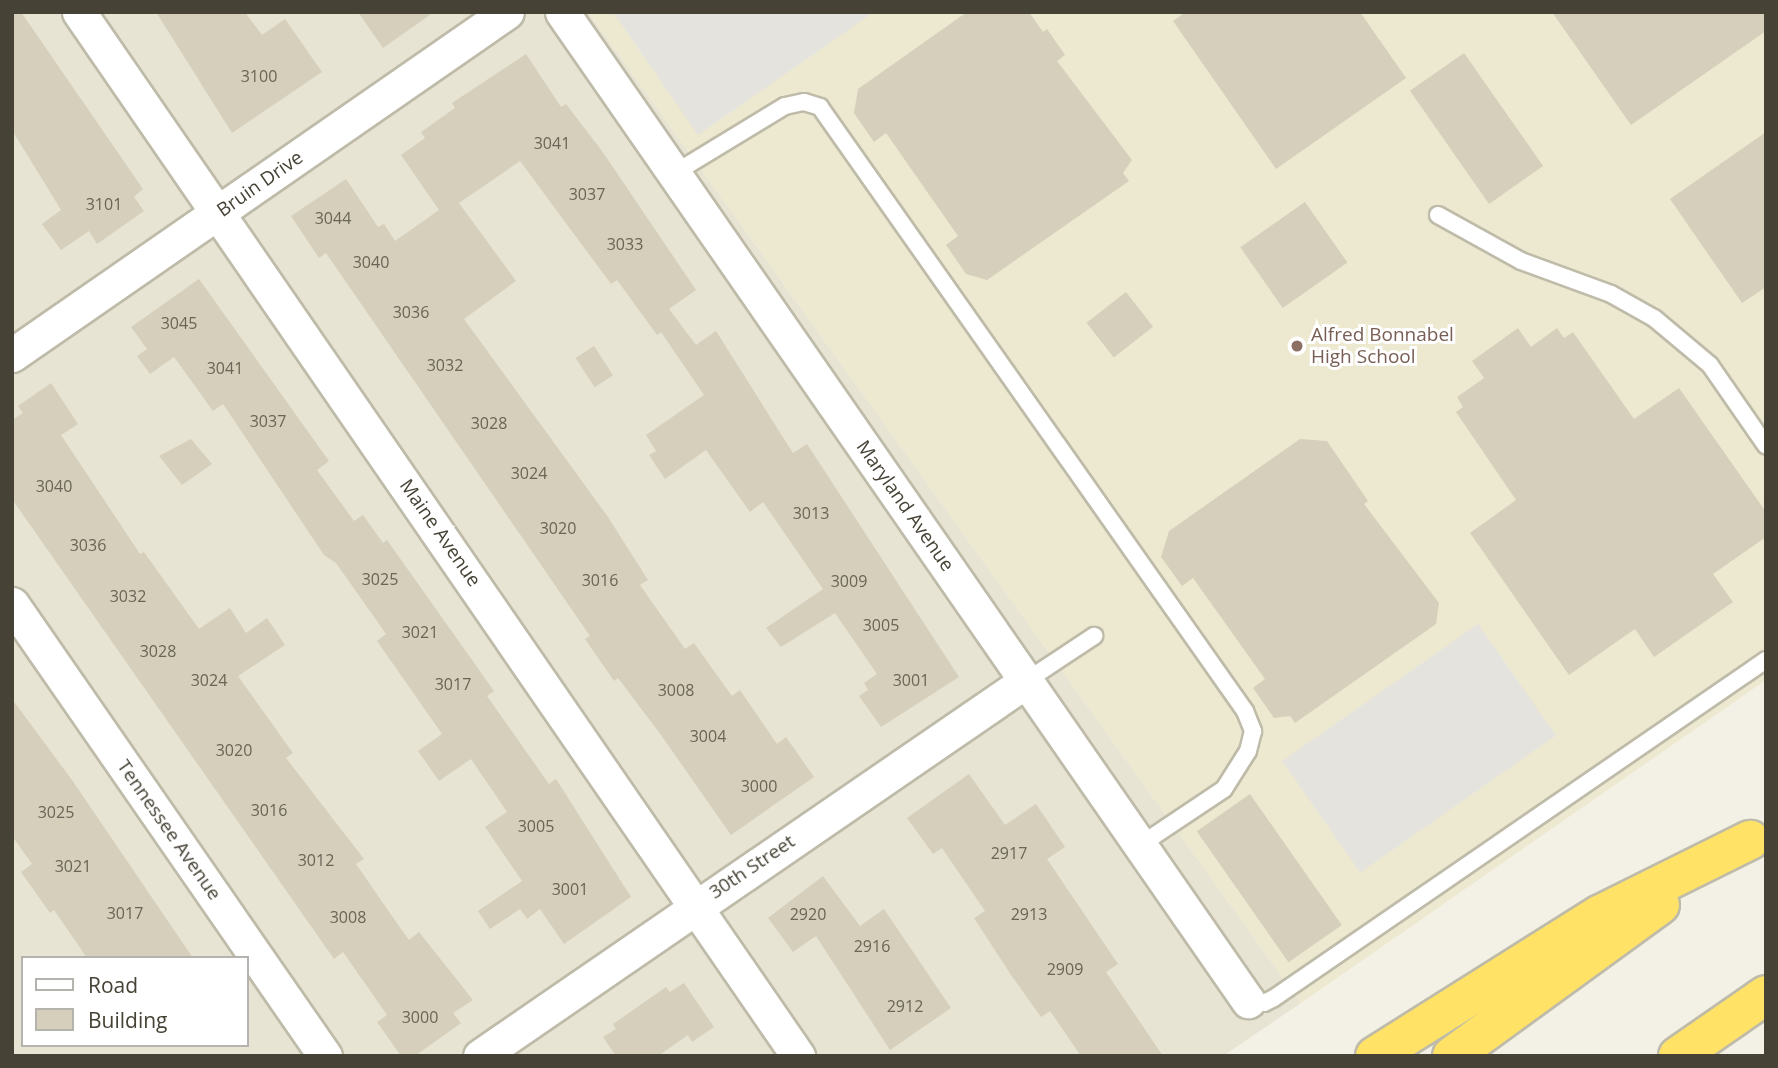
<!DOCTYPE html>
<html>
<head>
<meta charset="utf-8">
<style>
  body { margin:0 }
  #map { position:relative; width:1778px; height:1068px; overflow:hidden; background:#f3f1e6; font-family:"Open Sans",sans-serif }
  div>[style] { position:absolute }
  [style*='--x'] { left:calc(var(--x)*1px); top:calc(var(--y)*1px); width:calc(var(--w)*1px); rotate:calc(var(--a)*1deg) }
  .residential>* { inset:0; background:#e8e4d4 }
  .education>* { inset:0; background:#ede9d0 }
  .parking>* { inset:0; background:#e4e3de; transform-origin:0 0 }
  .building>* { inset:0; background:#d5cfbb; transform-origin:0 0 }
  .roads { filter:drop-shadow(2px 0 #bfbba9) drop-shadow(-2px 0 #bfbba9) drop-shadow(0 2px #bfbba9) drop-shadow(0 -2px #bfbba9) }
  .service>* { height:16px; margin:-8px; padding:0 8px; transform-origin:8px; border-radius:8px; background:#fff }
  .minor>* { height:33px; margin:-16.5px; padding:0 16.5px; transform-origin:16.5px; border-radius:16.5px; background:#fff }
  .motorway>* { height:38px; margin:-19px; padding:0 19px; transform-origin:19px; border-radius:19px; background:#ffe266 }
  .dots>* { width:19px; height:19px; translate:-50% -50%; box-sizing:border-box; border:4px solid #fff; border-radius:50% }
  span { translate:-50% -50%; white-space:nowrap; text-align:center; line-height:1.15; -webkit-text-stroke:6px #fff; paint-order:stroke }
  .number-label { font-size:16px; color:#6a6556 }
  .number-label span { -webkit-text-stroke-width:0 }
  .street-label { font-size:19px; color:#464235 }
  .education-label { font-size:19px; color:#785e54 }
  .left { translate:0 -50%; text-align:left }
  .frame { position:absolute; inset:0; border:14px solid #464235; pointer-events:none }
  .legend { position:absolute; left:21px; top:956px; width:228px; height:91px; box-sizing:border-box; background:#fff; border:2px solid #b5b3ae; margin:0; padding:9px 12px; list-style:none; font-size:21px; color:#464235 }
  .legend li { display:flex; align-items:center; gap:14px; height:35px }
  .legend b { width:35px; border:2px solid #b5b3ae }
</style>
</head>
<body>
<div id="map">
  <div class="residential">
    <div style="clip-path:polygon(evenodd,12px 12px,588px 12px,1301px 1003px,1223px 1056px,12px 1056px,12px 12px,23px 958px,247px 958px,247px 1045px,23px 1045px,23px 958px)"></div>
  </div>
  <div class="education">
    <div style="clip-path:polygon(588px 12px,1766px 12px,1766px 680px,1301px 1003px)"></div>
  </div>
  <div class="parking">
    <div style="clip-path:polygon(613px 12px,874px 12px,698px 135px)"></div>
    <div style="left:1478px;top:624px;width:136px;height:239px;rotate:55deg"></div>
  </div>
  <div class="building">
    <div style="clip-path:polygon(12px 12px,21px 12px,143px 189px,134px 197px,144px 211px,97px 244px,89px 231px,61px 250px,42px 224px,61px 210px,12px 130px)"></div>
    <div style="clip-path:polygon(156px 12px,245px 12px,262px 35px,285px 19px,322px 72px,232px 133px)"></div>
    <div style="clip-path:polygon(358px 12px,434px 12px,383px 48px)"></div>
    <div style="clip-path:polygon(967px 12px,1029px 12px,1043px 32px,1047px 29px,1065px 55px,1057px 61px,1132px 160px,1123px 173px,1129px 181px,987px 280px,966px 274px,946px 245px,958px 236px,886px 133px,874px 142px,854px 113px,858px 89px)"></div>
    <div style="clip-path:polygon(1186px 12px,1360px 12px,1406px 78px,1276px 169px,1173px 21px)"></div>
    <div style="clip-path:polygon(1552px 12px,1766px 12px,1766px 31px,1631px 125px)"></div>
    <div style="left:1464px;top:53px;width:138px;height:66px;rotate:55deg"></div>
    <div style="clip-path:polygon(526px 54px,561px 107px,566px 104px,602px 151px,696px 290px,669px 309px,696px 345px,716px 331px,793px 453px,807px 444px,959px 677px,881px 727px,859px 696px,868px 690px,864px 683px,877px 674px,835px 613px,781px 647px,766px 628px,823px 589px,763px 502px,750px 512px,706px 450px,665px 479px,649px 455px,656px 451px,646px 435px,704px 395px,661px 332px,657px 335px,617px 280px,611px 284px,520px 161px,459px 203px,516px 281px,464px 319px,608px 517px,648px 580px,640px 585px,685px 649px,694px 643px,732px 696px,740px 690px,777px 744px,786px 737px,814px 777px,731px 835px,661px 735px,618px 678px,614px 681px,585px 639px,590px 636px,326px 253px,319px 258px,291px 216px,346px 179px,378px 227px,384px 224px,395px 241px,439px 210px,401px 155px,425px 138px,421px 132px,455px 108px,452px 103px)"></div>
    <div style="clip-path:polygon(1766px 132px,1766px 287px,1742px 303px,1670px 199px)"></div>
    <div style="left:1305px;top:202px;width:74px;height:79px;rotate:55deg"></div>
    <div style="clip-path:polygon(199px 279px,329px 461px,317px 470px,354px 521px,363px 515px,383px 543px,387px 540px,494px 691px,487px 696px,549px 784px,556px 779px,631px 897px,564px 944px,540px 909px,527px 919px,520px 909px,490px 929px,478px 911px,522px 881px,485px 827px,507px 812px,471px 759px,439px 781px,418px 751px,442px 734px,377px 641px,386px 634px,336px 563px,324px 555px,223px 404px,213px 411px,174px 357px,150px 374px,137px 356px,147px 349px,131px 327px)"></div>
    <div style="left:1126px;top:292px;width:44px;height:50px;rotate:52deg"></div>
    <div style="clip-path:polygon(1518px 328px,1531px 347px,1557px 328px,1564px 338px,1573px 332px,1634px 419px,1679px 388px,1766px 512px,1766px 537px,1713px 574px,1733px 602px,1654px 657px,1635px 629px,1569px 675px,1470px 533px,1516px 500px,1456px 412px,1463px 407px,1457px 397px,1484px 378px,1472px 361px)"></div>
    <div style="left:594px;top:346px;width:35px;height:22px;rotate:57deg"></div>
    <div style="clip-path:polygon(51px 383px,78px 424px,61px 435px,140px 554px,144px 552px,199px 629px,230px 608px,246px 633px,267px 618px,285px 645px,238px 676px,293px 753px,286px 758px,364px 859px,356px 864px,401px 929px,409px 940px,419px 932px,473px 1000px,453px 1013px,461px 1023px,415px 1056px,401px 1056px,377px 1022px,387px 1015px,343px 952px,334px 959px,12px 499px,12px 420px,23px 413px,18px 406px)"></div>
    <div style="clip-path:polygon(191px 439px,212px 464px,182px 485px,159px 456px)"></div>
    <div style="clip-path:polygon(1300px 439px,1327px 441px,1368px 501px,1364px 504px,1439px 603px,1436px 624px,1295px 723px,1290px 716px,1274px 718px,1253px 688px,1265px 679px,1193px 578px,1182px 586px,1161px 557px,1169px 531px)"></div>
    <div style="clip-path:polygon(12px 699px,72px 780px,193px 958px,87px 958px,54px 910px,50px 913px,21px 872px,32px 864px,12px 836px)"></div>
    <div style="clip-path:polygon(969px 774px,1005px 825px,1036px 804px,1065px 847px,1047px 859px,1118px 964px,1106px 972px,1163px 1056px,1081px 1056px,1050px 1011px,1041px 1017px,1011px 975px,974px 918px,985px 911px,942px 848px,933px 854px,907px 818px)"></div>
    <div style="left:1250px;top:794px;width:160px;height:65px;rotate:55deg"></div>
    <div style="clip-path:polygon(823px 876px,860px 926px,884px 909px,951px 1008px,890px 1050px,816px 936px,793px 952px,768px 918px)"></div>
    <div style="clip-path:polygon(684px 983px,714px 1027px,692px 1042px,688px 1035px,658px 1056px,616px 1056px,603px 1037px,616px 1029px,613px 1024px,666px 987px,670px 992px)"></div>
  </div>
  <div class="roads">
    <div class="service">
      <div style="--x:673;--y:174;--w:131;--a:-31.3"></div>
      <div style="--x:785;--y:106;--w:19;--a:-12"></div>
      <div style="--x:804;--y:102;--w:17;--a:17"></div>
      <div style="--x:820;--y:107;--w:739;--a:54.87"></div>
      <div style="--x:1245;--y:711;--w:22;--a:68"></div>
      <div style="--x:1253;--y:731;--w:21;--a:104"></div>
      <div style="--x:1248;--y:751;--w:45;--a:122.3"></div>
      <div style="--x:1224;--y:789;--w:101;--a:146.3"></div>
      <div style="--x:1438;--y:215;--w:95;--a:29"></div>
      <div style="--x:1521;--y:261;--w:96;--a:20.1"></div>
      <div style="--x:1611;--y:294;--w:49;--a:29.2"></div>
      <div style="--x:1654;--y:318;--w:73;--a:40"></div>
      <div style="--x:1710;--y:365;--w:98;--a:55.3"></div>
      <div style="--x:1026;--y:681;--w:82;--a:-33.5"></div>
      <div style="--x:1248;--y:1001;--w:16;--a:7"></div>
      <div style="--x:1264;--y:1003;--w:11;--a:-27"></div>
      <div style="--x:1274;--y:998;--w:597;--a:-34.49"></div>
    </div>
    <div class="minor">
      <div style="--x:79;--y:12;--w:1268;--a:55.44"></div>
      <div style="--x:562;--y:12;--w:1204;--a:55.25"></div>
      <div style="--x:12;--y:355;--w:602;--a:-34.72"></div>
      <div style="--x:12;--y:604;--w:550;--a:55.3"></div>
      <div style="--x:480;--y:1056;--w:662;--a:-34.48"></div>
    </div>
    <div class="motorway">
      <div style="--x:1375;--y:1056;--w:265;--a:-32.2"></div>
      <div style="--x:1599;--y:915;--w:169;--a:-26.4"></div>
      <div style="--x:1452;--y:1056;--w:257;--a:-36"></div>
      <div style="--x:1678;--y:1056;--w:107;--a:-34.7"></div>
    </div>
  </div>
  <div class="dots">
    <div style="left:1297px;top:346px;background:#8d6e63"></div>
  </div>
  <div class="number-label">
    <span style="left:259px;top:76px">3100</span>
    <span style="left:552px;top:143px">3041</span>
    <span style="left:587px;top:194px">3037</span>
    <span style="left:104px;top:204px">3101</span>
    <span style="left:333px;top:218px">3044</span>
    <span style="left:625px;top:244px">3033</span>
    <span style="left:371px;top:262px">3040</span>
    <span style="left:411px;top:312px">3036</span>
    <span style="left:179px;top:323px">3045</span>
    <span style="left:445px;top:365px">3032</span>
    <span style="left:225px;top:368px">3041</span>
    <span style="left:268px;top:421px">3037</span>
    <span style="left:489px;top:423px">3028</span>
    <span style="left:529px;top:473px">3024</span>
    <span style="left:54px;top:486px">3040</span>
    <span style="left:811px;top:513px">3013</span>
    <span style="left:558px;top:528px">3020</span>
    <span style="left:88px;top:545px">3036</span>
    <span style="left:380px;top:579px">3025</span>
    <span style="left:600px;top:580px">3016</span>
    <span style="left:849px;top:581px">3009</span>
    <span style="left:128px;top:596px">3032</span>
    <span style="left:881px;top:625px">3005</span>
    <span style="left:420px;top:632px">3021</span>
    <span style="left:158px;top:651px">3028</span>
    <span style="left:209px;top:680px">3024</span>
    <span style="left:911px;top:680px">3001</span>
    <span style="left:453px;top:684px">3017</span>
    <span style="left:676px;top:690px">3008</span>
    <span style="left:708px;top:736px">3004</span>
    <span style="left:234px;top:750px">3020</span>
    <span style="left:759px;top:786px">3000</span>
    <span style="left:269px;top:810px">3016</span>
    <span style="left:56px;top:812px">3025</span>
    <span style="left:536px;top:826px">3005</span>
    <span style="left:1009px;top:853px">2917</span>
    <span style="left:316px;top:860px">3012</span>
    <span style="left:73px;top:866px">3021</span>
    <span style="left:570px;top:889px">3001</span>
    <span style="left:125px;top:913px">3017</span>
    <span style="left:808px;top:914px">2920</span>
    <span style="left:1029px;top:914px">2913</span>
    <span style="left:348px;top:917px">3008</span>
    <span style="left:872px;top:946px">2916</span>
    <span style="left:1065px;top:969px">2909</span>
    <span style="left:905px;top:1006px">2912</span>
    <span style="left:420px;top:1017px">3000</span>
  </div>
  <div class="street-label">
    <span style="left:260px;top:184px;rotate:-35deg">Bruin Drive</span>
    <span style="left:905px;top:506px;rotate:55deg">Maryland Avenue</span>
    <span style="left:440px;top:533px;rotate:55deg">Maine Avenue</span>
    <span style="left:169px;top:830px;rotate:55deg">Tennessee Avenue</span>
    <span style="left:752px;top:867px;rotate:-34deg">30th Street</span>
  </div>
  <div class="education-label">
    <span class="left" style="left:1311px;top:346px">Alfred Bonnabel<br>High School</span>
  </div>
  <div class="frame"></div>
  <ul class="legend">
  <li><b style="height:9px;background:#fff"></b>Road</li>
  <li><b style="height:19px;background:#d5cfbb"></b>Building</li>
  </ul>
</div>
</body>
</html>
